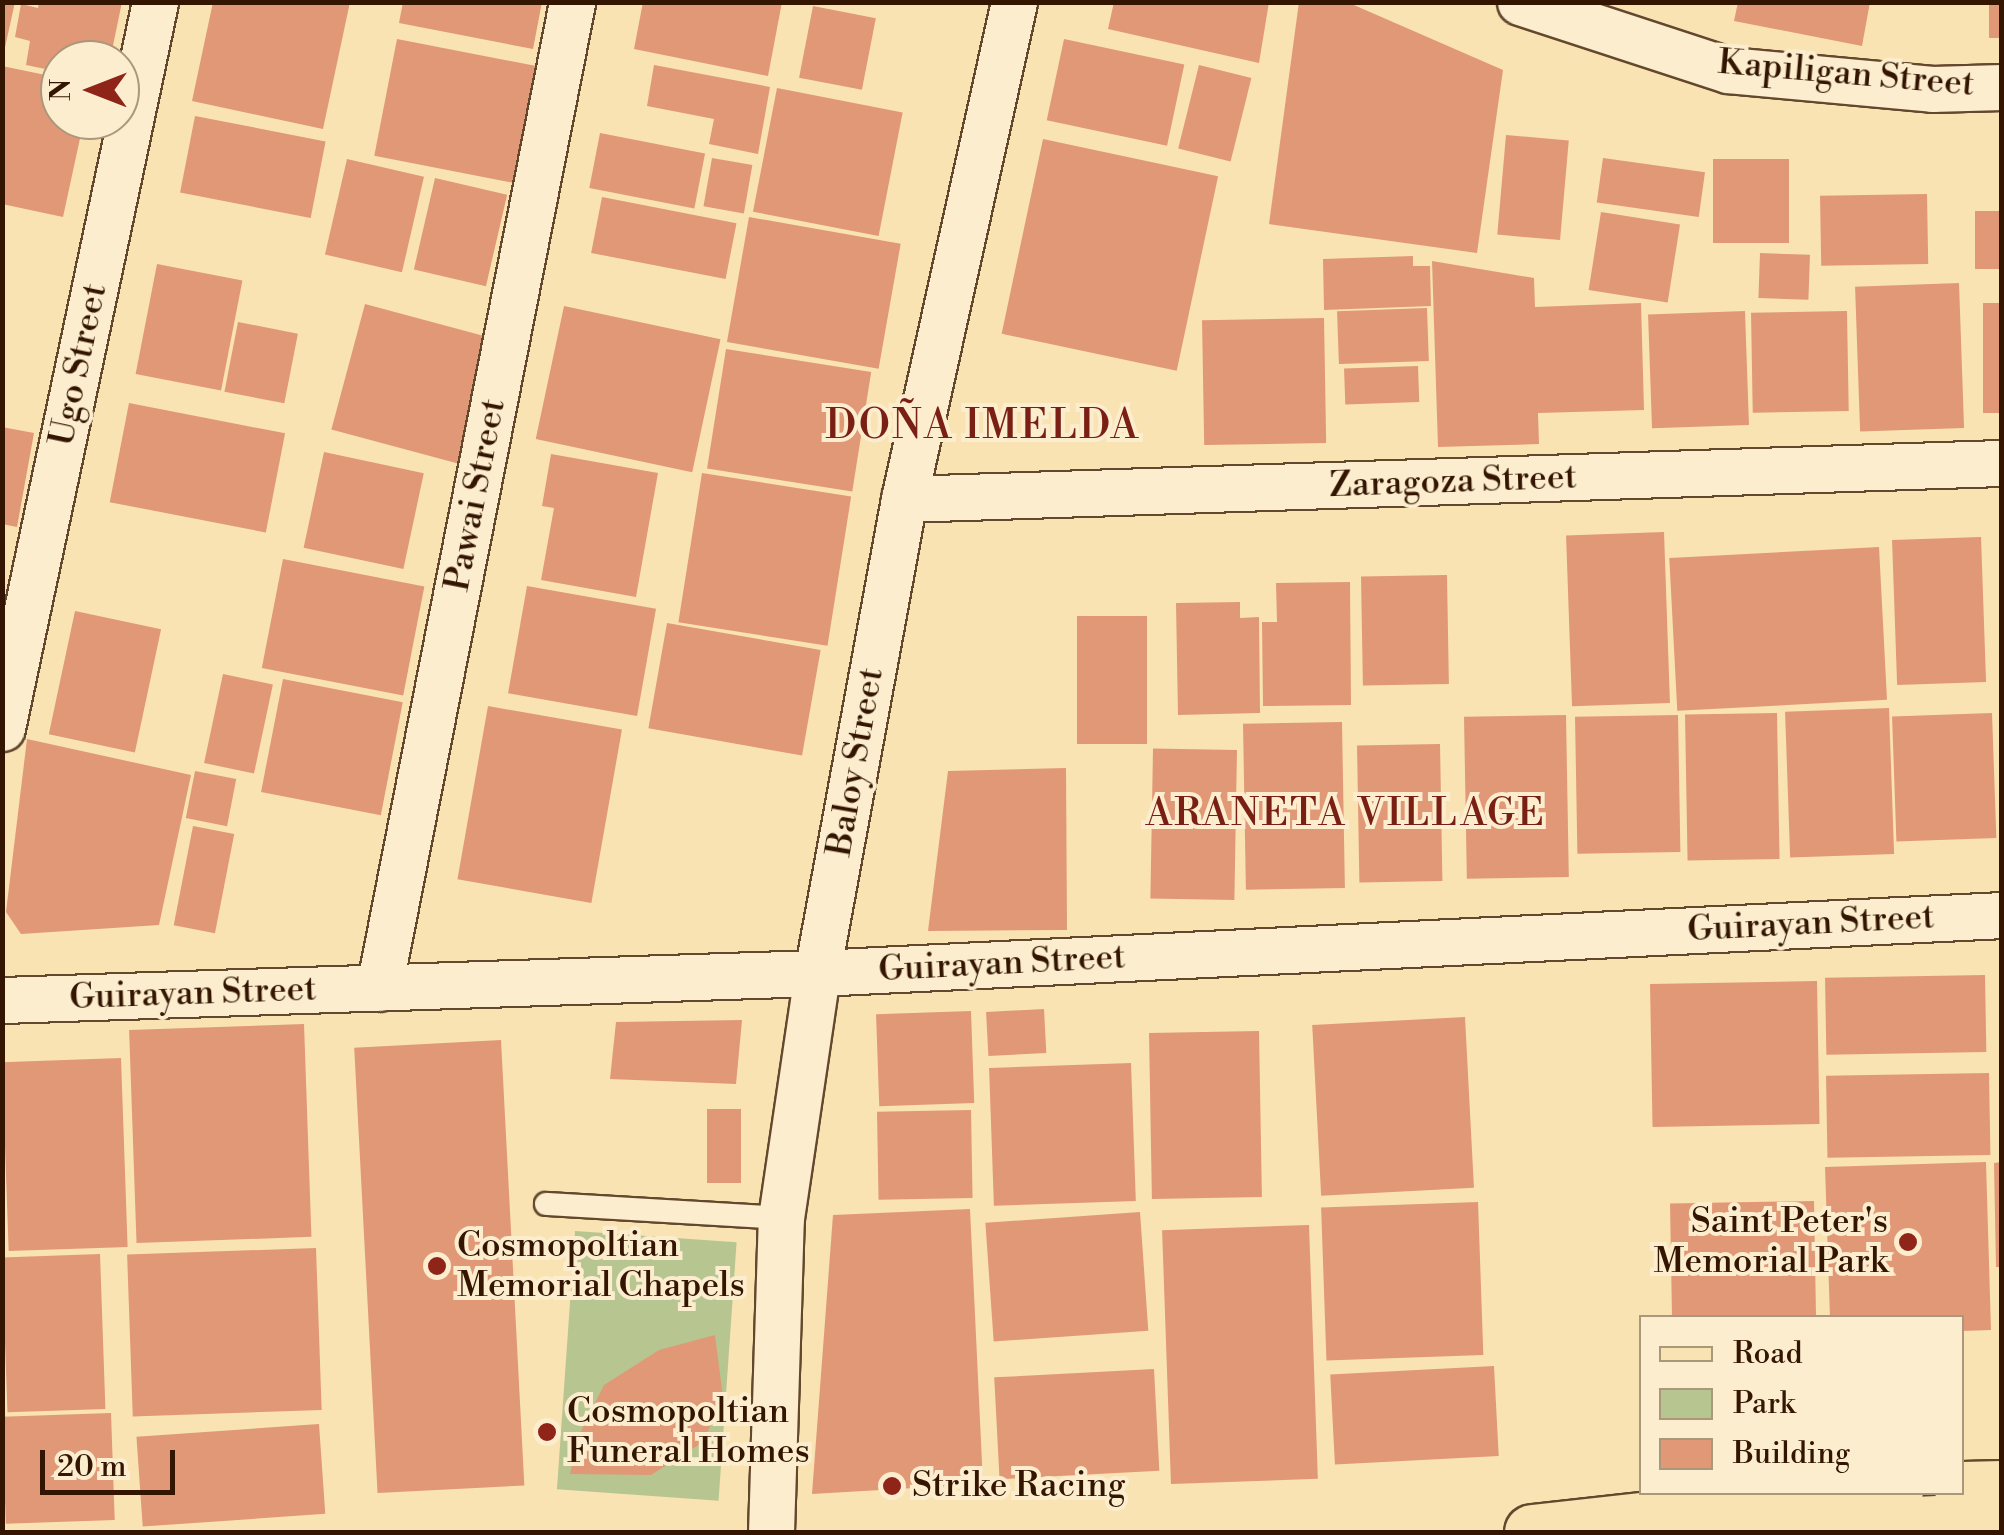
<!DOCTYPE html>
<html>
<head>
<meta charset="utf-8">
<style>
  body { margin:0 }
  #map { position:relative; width:2004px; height:1535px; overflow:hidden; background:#f9e3b3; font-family:"Libre Bodoni",serif }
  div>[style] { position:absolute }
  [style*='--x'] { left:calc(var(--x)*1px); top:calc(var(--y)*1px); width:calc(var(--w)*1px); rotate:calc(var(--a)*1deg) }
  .green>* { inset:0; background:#b7c591; transform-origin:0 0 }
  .building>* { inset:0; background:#e19876; transform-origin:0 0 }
  .roads { filter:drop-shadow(2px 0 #64482e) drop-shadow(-2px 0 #64482e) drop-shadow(0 2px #64482e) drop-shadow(0 -2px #64482e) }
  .service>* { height:22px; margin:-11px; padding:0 11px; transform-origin:11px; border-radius:11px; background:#fbedce }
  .minor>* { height:45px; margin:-22.5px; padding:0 22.5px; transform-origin:22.5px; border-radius:22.5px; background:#fbedce }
  .primary>* { height:55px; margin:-27.5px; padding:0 27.5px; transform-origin:27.5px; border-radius:27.5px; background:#f9e3b3 }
  .motorway>* { height:55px; margin:-27.5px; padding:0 27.5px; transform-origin:27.5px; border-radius:27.5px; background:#f9e3b3 }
  .dots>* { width:28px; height:28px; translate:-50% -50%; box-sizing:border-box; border:5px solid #fbedce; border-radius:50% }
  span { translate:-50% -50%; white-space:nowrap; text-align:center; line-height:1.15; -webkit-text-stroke:8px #fbedce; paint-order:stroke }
  .street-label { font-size:35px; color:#331501 }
  .poi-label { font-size:35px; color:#331501 }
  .right { translate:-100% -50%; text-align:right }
  .left { translate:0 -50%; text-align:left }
  .neighbourhood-label { font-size:38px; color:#7a1f14; letter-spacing:2.5px }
  .quarter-label { font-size:40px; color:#7a1f14; letter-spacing:2.5px }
  .frame { position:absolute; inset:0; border:5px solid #331501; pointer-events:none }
  .legend { position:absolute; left:1639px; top:1315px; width:325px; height:180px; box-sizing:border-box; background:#fbedce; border:2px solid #ab977c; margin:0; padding:12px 18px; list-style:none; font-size:30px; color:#331501 }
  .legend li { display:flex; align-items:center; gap:20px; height:50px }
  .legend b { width:50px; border:2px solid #ab977c }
  .north { position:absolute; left:40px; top:40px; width:100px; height:100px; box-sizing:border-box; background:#fbedce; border:2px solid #ab977c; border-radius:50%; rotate:270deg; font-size:28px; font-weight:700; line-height:40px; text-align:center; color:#331501 }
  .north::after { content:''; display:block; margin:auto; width:35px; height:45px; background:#8f2418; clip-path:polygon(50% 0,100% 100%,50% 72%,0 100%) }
  .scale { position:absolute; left:40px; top:1450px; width:135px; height:45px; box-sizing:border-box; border:5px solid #331501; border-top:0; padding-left:12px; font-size:30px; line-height:35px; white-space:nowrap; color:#331501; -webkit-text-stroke:8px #fbedce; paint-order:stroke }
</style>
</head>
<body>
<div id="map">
  <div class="green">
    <div style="left:575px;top:1231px;width:162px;height:259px;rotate:4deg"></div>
  </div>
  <div class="building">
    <div style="clip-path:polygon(2px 2px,15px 2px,4px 52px,2px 52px)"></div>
    <div style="clip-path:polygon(39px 2px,122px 2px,110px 60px,60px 60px,60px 72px,26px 65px,30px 41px,15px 37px,21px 4px,38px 8px)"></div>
    <div style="clip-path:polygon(213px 2px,350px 2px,323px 129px,192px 101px)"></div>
    <div style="clip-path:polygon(403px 2px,542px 2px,533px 49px,399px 23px)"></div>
    <div style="clip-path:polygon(643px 2px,782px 2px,768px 76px,634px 49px)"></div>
    <div style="clip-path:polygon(1114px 2px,1269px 2px,1259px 63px,1108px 29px)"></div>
    <div style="clip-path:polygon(1299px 2px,1347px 2px,1503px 70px,1477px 253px,1269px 224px)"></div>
    <div style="clip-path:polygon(1738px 2px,1870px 2px,1862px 46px,1734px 21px)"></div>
    <div style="left:1989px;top:2px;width:13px;height:36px"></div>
    <div style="left:813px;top:6px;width:64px;height:73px;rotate:11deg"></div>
    <div style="left:397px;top:39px;width:147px;height:119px;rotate:11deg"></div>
    <div style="left:1064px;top:39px;width:123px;height:83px;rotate:12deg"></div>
    <div style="clip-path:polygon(654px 65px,770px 87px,758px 154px,709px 144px,714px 119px,647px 106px)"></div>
    <div style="left:1199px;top:65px;width:54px;height:86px;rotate:14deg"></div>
    <div style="clip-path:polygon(2px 66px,60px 78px,60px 120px,84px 120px,63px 217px,2px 204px)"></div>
    <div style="left:777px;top:88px;width:128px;height:126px;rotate:11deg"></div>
    <div style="left:195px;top:116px;width:133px;height:78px;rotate:11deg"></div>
    <div style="left:600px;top:133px;width:107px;height:56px;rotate:11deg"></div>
    <div style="left:1506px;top:135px;width:63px;height:100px;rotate:5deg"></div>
    <div style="left:1043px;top:139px;width:179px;height:199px;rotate:12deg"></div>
    <div style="left:712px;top:158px;width:41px;height:49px;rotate:10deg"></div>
    <div style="left:1603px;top:158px;width:103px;height:45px;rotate:8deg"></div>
    <div style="left:347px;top:159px;width:79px;height:98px;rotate:13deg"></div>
    <div style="left:1713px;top:159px;width:76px;height:84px"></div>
    <div style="left:435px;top:178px;width:74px;height:94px;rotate:13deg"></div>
    <div style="left:1927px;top:194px;width:70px;height:107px;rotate:89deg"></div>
    <div style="left:602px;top:197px;width:137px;height:57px;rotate:11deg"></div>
    <div style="left:2002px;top:211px;width:58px;height:27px;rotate:90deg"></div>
    <div style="left:1601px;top:212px;width:80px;height:79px;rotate:9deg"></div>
    <div style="left:749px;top:217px;width:154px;height:127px;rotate:10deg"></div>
    <div style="left:1760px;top:253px;width:50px;height:45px;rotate:2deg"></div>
    <div style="clip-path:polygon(1413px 256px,1413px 266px,1430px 266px,1431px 306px,1324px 310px,1323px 259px)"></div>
    <div style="clip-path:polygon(1432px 261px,1534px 278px,1535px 307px,1641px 303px,1644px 410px,1538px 413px,1539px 444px,1438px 447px)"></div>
    <div style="left:157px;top:264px;width:87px;height:112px;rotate:11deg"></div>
    <div style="left:1959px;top:283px;width:145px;height:104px;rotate:88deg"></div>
    <div style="left:1983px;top:303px;width:19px;height:110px"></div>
    <div style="left:365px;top:304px;width:131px;height:130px;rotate:15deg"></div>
    <div style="left:564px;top:306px;width:160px;height:136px;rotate:12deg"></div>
    <div style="left:1427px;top:308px;width:53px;height:90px;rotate:88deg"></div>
    <div style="left:1745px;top:311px;width:114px;height:97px;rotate:88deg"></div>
    <div style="left:1847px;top:311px;width:100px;height:96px;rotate:89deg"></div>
    <div style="left:1324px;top:318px;width:125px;height:122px;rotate:89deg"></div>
    <div style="left:238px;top:322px;width:61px;height:71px;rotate:11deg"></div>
    <div style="left:726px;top:349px;width:147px;height:121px;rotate:9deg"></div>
    <div style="left:1418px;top:366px;width:36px;height:74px;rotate:88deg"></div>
    <div style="left:129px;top:403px;width:159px;height:101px;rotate:11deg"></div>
    <div style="clip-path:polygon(2px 427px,34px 433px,17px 527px,2px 524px)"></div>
    <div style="left:324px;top:452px;width:102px;height:98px;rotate:12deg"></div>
    <div style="clip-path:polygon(551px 454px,658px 473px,636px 597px,541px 580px,554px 508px,542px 506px)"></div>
    <div style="left:702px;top:473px;width:151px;height:151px;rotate:9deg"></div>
    <div style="left:1664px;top:532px;width:171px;height:98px;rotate:88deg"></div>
    <div style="left:1981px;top:537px;width:145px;height:89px;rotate:88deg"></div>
    <div style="left:1879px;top:547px;width:153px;height:210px;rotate:87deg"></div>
    <div style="left:283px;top:559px;width:144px;height:111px;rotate:11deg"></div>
    <div style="left:1447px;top:575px;width:109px;height:86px;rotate:89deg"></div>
    <div style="clip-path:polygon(1350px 582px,1351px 705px,1263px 706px,1262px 622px,1277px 622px,1276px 583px)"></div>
    <div style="left:527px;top:586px;width:131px;height:109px;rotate:10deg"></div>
    <div style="clip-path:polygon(1240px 602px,1240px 618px,1259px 617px,1260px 713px,1178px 715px,1176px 603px)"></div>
    <div style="left:75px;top:611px;width:88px;height:126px;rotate:12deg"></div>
    <div style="left:1077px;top:616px;width:70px;height:128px"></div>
    <div style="left:667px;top:623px;width:156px;height:107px;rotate:10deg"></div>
    <div style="left:223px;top:674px;width:51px;height:91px;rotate:12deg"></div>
    <div style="left:283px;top:679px;width:122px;height:115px;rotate:11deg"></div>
    <div style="left:488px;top:706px;width:136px;height:176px;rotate:10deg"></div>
    <div style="left:1889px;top:708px;width:146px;height:104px;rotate:88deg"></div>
    <div style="left:1777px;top:713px;width:146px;height:92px;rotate:89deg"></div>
    <div style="left:1992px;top:713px;width:125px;height:100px;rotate:88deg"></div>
    <div style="left:1566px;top:715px;width:162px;height:102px;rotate:89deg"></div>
    <div style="left:1678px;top:715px;width:137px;height:103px;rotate:89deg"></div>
    <div style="left:1342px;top:722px;width:166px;height:99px;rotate:89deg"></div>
    <div style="clip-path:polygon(27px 739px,191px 775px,159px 925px,21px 934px,6px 912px)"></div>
    <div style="left:1440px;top:744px;width:137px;height:83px;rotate:89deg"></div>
    <div style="left:1237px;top:750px;width:150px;height:84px;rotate:91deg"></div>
    <div style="clip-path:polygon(1066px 768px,1067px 930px,928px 931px,948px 771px)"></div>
    <div style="left:195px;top:771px;width:42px;height:48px;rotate:11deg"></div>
    <div style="left:193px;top:826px;width:42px;height:101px;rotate:11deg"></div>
    <div style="left:1985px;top:975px;width:77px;height:160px;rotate:89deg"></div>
    <div style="left:1817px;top:981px;width:143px;height:167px;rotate:89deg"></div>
    <div style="left:1044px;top:1009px;width:44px;height:58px;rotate:87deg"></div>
    <div style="left:971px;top:1011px;width:92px;height:95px;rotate:88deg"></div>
    <div style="left:1465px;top:1017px;width:171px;height:153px;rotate:87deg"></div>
    <div style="clip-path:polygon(742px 1020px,736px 1084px,610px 1079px,616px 1022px)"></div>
    <div style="left:304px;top:1024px;width:213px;height:175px;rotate:88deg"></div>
    <div style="left:1259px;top:1031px;width:166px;height:110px;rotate:89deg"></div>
    <div style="left:501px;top:1040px;width:446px;height:147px;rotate:87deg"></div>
    <div style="left:121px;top:1058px;width:189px;height:119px;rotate:88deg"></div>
    <div style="left:1131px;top:1063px;width:138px;height:142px;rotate:88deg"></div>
    <div style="left:1989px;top:1073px;width:82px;height:163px;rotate:89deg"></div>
    <div style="left:707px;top:1109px;width:34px;height:74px"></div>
    <div style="left:971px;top:1110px;width:88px;height:94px;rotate:89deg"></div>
    <div style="clip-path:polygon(1986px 1162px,1991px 1330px,1962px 1331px,1962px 1318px,1830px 1318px,1825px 1167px)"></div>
    <div style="clip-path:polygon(2002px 1162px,2002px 1267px,1996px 1267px,1994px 1163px)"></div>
    <div style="left:1814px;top:1201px;width:117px;height:144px;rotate:89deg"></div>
    <div style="left:1478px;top:1202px;width:153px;height:157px;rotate:88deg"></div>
    <div style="clip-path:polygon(970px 1209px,983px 1484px,812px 1494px,833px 1215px)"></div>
    <div style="left:1140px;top:1212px;width:119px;height:155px;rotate:86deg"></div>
    <div style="left:1309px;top:1225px;width:254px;height:147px;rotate:88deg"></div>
    <div style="left:316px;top:1248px;width:162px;height:189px;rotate:88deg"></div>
    <div style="left:100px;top:1254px;width:155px;height:98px;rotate:88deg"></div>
    <div style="clip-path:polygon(715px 1335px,723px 1398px,703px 1442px,651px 1475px,570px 1474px,578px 1437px,604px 1385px,659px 1350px)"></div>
    <div style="left:1494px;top:1366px;width:90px;height:164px;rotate:87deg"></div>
    <div style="left:1154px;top:1369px;width:102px;height:160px;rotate:87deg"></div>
    <div style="left:111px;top:1413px;width:107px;height:109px;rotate:88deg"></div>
    <div style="left:319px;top:1424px;width:90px;height:183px;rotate:86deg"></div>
  </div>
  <div class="roads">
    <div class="service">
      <div style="--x:546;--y:1204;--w:235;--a:3.4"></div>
    </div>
    <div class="minor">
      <div style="--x:1520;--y:2;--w:219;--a:18.1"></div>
      <div style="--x:1728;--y:70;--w:205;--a:5.3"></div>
      <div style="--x:1932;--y:89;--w:70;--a:-1.6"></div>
      <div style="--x:904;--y:499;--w:1099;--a:-1.88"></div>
      <div style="--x:2;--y:728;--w:742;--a:-78.1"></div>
      <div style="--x:379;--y:988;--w:1005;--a:-78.92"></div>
      <div style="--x:2;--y:1000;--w:815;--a:-1.9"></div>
      <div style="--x:817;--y:973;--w:1186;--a:-2.8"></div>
      <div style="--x:771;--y:1532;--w:314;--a:-88.2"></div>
      <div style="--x:781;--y:1218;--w:248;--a:-81.6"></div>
      <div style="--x:817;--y:973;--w:482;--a:-79.6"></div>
      <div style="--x:904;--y:499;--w:509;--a:-77.52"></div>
    </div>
    <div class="primary">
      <div style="--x:1744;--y:1532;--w:258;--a:-2.7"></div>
    </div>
    <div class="motorway">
      <div style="--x:1962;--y:1489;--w:40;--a:-1.4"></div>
      <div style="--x:1532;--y:1532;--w:365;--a:-6.3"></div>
    </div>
  </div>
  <div class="dots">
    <div style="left:1908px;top:1242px;background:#8f2418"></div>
    <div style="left:437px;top:1266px;background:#8f2418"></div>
    <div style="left:547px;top:1432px;background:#8f2418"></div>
    <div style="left:892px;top:1486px;background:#8f2418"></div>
  </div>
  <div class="street-label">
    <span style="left:1846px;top:74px;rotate:5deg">Kapiligan Street</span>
    <span style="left:79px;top:365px;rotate:-78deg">Ugo Street</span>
    <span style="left:1453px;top:482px;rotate:-2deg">Zaragoza Street</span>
    <span style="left:476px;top:495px;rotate:-79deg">Pawai Street</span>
    <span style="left:856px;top:762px;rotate:-80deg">Baloy Street</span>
    <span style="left:1811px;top:924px;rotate:-3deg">Guirayan Street</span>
    <span style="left:1002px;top:964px;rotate:-3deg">Guirayan Street</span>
    <span style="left:193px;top:994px;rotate:-2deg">Guirayan Street</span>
  </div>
  <div class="poi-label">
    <span class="right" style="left:1888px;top:1242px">Saint Peter's<br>Memorial Park</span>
    <span class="left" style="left:457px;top:1266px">Cosmopoltian<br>Memorial Chapels</span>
    <span class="left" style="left:567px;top:1432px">Cosmopoltian<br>Funeral Homes</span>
    <span class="left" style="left:912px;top:1486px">Strike Racing</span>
  </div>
  <div class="neighbourhood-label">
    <span style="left:1346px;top:814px">ARANETA VILLAGE</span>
  </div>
  <div class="quarter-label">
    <span style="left:983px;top:426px">DOÑA IMELDA</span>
  </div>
  <div class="frame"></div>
  <ul class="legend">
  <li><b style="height:12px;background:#f9e3b3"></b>Road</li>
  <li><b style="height:28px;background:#b7c591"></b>Park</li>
  <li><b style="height:28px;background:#e19876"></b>Building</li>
  </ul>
  <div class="north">N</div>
  <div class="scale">20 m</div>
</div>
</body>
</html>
